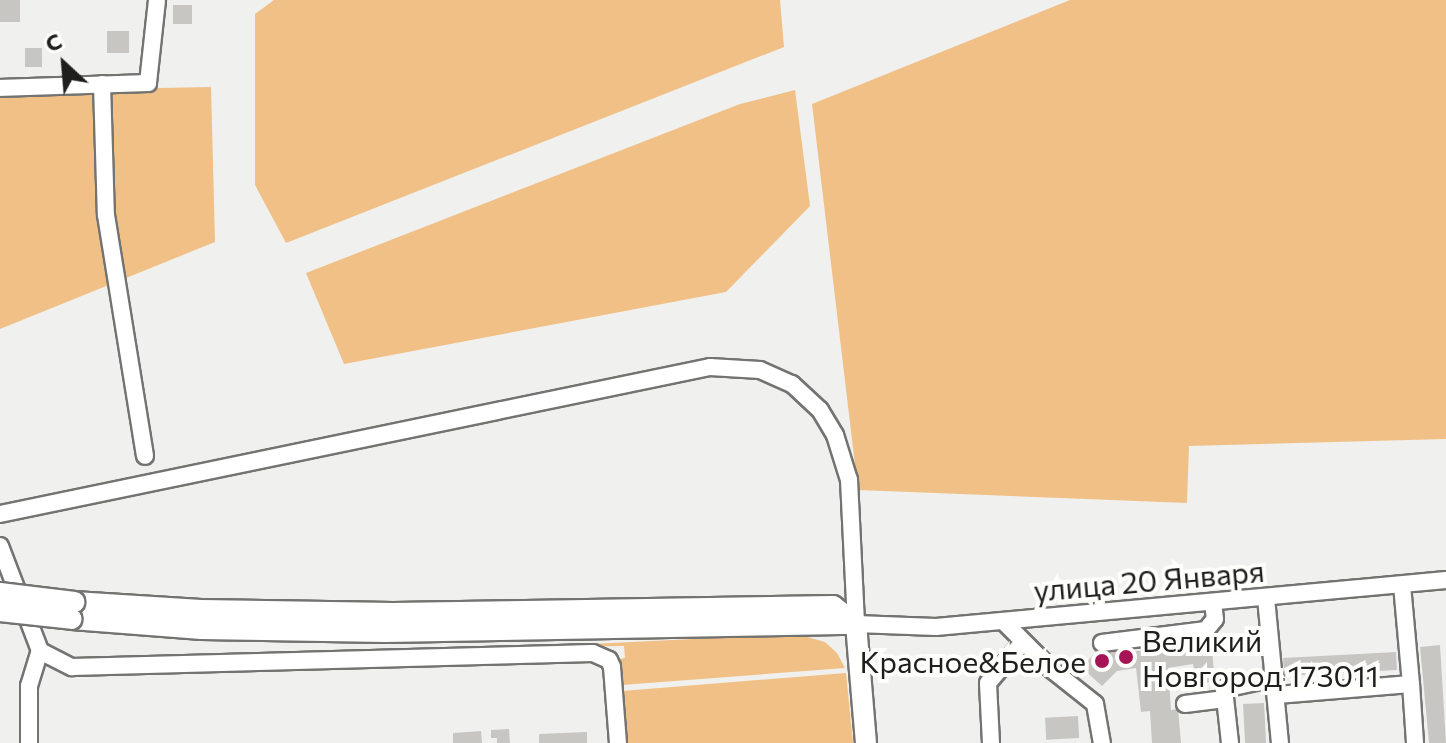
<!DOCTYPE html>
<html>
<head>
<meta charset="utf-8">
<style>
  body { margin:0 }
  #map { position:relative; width:1446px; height:743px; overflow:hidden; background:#f0f1ee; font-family:Commissioner,sans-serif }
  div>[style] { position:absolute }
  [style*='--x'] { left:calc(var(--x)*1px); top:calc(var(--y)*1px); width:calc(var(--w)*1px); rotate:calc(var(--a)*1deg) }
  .green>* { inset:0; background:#f0c087 }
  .building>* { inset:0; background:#c7c6c3; transform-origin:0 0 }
  .roads { filter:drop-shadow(2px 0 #737471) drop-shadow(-2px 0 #737471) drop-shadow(0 2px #737471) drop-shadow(0 -2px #737471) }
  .minor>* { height:16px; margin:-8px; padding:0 8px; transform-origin:8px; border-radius:8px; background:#fff }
  .major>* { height:20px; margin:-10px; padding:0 10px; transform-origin:10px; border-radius:10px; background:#fff }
  .bridges { filter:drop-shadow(2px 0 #737471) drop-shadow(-2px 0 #737471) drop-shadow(0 2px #737471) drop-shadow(0 -2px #737471) }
  .major-bridge>* { height:20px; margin:-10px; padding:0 10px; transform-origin:10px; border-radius:10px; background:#fff }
  .dots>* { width:22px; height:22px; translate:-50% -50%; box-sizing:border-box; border:4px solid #fefefb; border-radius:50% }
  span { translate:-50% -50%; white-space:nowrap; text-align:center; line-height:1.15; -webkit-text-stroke:8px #fefefb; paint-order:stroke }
  .street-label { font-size:30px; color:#1e1f1d }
  .poi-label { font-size:30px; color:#1e1f1d }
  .left { translate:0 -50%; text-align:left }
  .right { translate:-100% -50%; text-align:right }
  .north { position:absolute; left:24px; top:24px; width:80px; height:80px; -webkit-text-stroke:6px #fefefb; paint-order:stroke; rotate:334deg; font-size:22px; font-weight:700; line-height:32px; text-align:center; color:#1e1f1d }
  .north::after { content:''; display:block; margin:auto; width:28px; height:36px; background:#1e1f1d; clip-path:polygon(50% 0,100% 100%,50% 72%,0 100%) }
</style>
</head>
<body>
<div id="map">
  <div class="green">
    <div style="clip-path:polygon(274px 0,780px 0,784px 47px,286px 243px,255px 185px,255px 14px)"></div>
    <div style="clip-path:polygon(1070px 0,1446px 0,1446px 439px,1189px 446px,1187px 503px,858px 490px,812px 104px)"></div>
    <div style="clip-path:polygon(211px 87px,215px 242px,0 329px,0 91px)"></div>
    <div style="clip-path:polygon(795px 90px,810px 206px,726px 292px,344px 364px,306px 273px,740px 104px)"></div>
    <div style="clip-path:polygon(797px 634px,825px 642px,837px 653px,845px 668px,622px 685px,619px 659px,625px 658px,624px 646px,530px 647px)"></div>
    <div style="clip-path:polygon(846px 673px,853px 743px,624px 743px,622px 691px)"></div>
  </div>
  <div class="building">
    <div style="left:0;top:0;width:20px;height:22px"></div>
    <div style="left:173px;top:5px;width:19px;height:19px"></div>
    <div style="left:107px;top:31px;width:22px;height:22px"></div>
    <div style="left:25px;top:48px;width:17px;height:19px"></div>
    <div style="clip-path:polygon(1202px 637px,1202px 643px,1211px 641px,1215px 681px,1196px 684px,1193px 664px,1168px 668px,1171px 710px,1178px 709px,1181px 743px,1152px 743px,1150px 711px,1141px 712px,1136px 668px,1117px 671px,1102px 686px,1082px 668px,1096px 651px,1128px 646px,1129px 652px,1151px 649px,1151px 642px)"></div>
    <div style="clip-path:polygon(1440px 645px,1446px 743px,1429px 743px,1420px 647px)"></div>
    <div style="left:1396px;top:652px;width:18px;height:113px;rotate:87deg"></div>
    <div style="left:1264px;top:703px;width:40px;height:21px;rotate:87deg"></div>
    <div style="left:1078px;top:716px;width:22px;height:33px;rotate:87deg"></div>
    <div style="clip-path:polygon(509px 729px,510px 743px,497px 743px,497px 738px,491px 738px,491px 730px)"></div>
    <div style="clip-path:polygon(481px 731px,482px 743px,453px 743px,453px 733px)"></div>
    <div style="clip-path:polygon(587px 732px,587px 743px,539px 743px,539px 734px)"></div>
  </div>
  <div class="roads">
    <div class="minor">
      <div style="--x:102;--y:84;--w:131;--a:88.3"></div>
      <div style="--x:106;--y:215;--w:244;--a:80.8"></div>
      <div style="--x:0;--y:88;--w:148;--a:-1.9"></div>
      <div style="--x:148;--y:83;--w:83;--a:-83.8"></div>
      <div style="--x:0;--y:514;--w:725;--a:-11.7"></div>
      <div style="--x:710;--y:367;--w:50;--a:3.4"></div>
      <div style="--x:760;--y:370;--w:35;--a:24"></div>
      <div style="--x:792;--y:384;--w:38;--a:43"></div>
      <div style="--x:820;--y:410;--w:29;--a:59"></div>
      <div style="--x:835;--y:435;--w:47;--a:72.7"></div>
      <div style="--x:849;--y:480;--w:144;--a:87.2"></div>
      <div style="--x:856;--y:624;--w:80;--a:2.1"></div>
      <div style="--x:936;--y:627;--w:512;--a:-5.27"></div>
      <div style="--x:0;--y:546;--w:112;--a:69.1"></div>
      <div style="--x:40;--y:651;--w:36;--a:27"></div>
      <div style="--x:72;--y:667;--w:521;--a:-1.54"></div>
      <div style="--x:593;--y:653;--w:17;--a:24"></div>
      <div style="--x:609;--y:660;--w:8;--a:67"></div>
      <div style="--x:612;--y:667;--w:76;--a:85.5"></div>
      <div style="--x:1266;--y:598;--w:146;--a:84.5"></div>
      <div style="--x:1003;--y:621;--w:68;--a:45"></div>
      <div style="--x:1051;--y:669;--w:56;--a:38.5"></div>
      <div style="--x:1095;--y:704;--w:40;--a:80"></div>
      <div style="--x:1102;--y:643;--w:105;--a:-7.1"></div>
      <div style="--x:1206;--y:630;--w:14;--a:-51"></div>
      <div style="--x:1215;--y:619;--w:16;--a:-97"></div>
      <div style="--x:1411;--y:684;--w:59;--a:86.1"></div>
      <div style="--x:1277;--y:695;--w:134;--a:-4.7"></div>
      <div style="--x:1411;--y:684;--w:99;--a:-95.2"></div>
      <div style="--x:1185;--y:704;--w:40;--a:-7.1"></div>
      <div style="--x:29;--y:743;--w:57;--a:-90"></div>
      <div style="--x:29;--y:686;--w:37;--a:-73"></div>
      <div style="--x:991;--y:743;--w:60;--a:-92.9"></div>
      <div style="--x:988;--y:683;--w:54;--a:-49.5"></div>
      <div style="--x:1230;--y:743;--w:54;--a:-96.3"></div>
      <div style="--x:1224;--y:689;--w:52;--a:-12.2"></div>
    </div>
    <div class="major">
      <div style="--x:74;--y:602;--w:127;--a:3.6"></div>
      <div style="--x:201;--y:610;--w:192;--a:0.9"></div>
      <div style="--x:393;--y:613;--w:440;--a:-0.9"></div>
      <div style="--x:833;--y:606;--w:29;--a:38"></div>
      <div style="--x:72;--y:619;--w:130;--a:4.4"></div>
      <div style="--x:202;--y:629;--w:184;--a:0.9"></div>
      <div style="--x:386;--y:632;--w:470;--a:-1"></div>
      <div style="--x:856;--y:624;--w:119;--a:85.2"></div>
    </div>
  </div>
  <div class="bridges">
    <div class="major-bridge">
      <div style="--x:0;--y:593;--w:75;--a:6.9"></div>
      <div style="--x:0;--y:611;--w:72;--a:6.3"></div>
    </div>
  </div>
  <div class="dots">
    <div style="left:1126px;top:657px;background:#a51556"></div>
    <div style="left:1102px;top:661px;background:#a51556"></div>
  </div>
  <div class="street-label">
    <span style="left:1149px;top:580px;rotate:-5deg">улица 20 Января</span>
  </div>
  <div class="poi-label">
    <span class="left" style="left:1142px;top:657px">Великий<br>Новгород 173011</span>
    <span class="right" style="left:1086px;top:661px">Красное&amp;Белое</span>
  </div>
  <div class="north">С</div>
</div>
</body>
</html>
